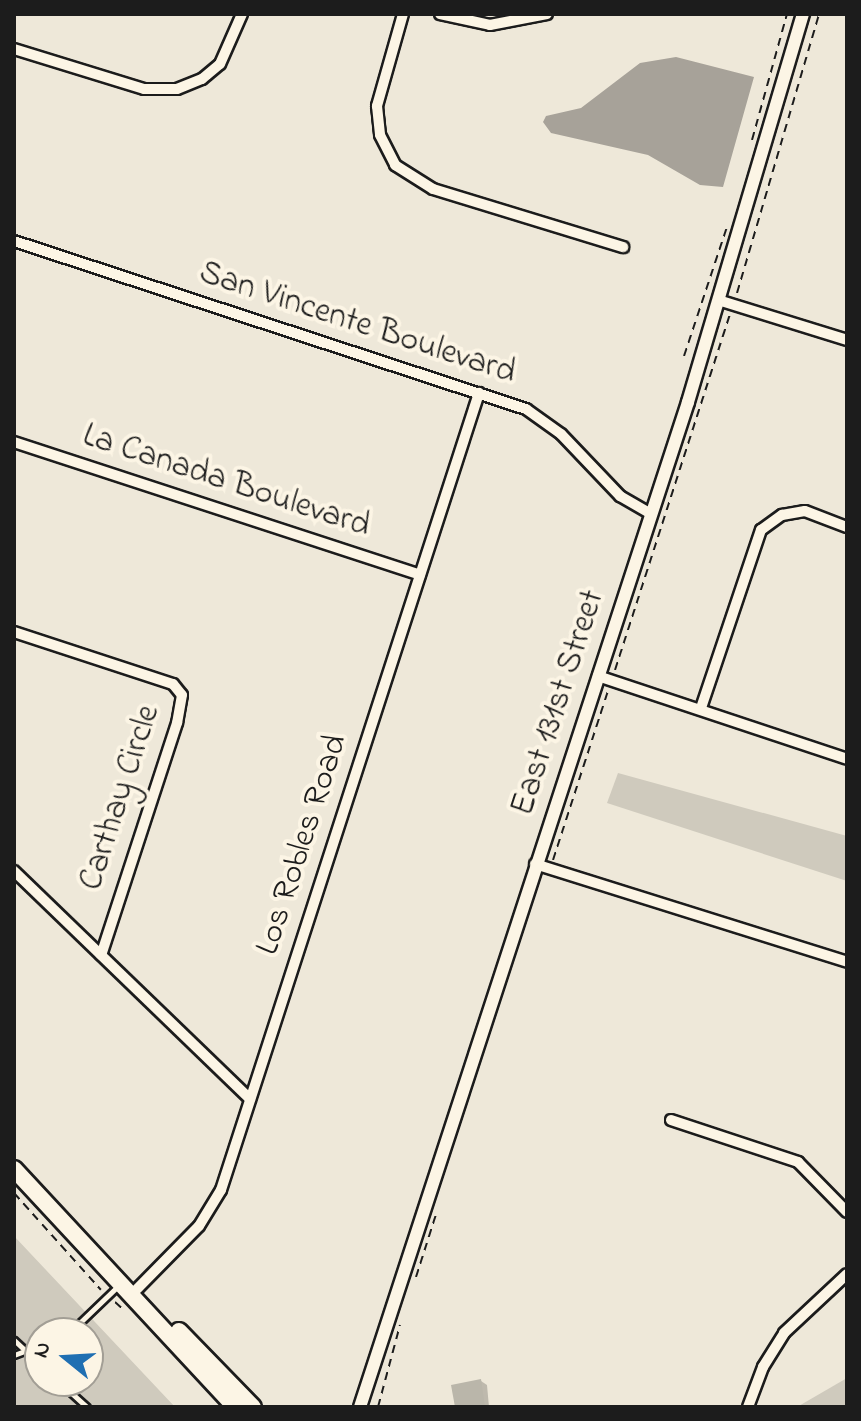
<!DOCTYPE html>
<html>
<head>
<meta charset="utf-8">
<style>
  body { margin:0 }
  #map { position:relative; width:861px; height:1421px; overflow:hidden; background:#eee8d9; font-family:"Indie Flower",sans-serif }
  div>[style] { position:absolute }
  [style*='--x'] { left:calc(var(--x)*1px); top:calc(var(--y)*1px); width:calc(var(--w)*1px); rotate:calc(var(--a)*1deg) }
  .green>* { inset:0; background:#cfcabd }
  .water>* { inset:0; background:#a7a299 }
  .shadow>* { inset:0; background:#0003 }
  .building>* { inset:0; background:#bab6aa }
  .path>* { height:2px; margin-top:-1px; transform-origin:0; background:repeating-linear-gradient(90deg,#1c1c1c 0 8px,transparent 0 14px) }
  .roads { filter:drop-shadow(2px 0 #1c1c1c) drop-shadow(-2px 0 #1c1c1c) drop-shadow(0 2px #1c1c1c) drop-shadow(0 -2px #1c1c1c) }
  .service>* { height:5px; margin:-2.5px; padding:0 2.5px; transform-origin:2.5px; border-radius:2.5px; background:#fcf5e5 }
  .minor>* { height:10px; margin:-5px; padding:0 5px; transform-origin:5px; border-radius:5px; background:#fcf5e5 }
  .tertiary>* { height:12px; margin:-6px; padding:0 6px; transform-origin:6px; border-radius:6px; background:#fcf5e5 }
  .primary>* { height:16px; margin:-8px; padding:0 8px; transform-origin:8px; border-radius:8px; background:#fcf5e5 }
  span { translate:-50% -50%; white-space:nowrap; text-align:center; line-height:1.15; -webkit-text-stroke:8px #fcf5e5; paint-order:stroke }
  .street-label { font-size:34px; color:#1c1c1c }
  .frame { position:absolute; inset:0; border:16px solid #1c1c1c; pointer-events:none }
  .north { position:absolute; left:24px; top:1317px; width:80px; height:80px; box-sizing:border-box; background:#fcf5e5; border:2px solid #a29e95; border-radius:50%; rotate:288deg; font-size:22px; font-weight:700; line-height:32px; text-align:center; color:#1c1c1c }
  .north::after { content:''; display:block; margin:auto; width:28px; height:36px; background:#1f6fb2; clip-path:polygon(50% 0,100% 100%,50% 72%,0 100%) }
</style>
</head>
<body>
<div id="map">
  <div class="green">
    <div style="clip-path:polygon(618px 773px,847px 836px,847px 881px,607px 803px)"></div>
    <div style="clip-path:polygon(evenodd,14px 1236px,175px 1407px,14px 1407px,14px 1236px,40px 1333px,88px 1333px,88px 1381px,40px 1381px,40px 1333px)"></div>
    <div style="clip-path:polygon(847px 1378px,847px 1407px,797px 1407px)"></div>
  </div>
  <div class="water">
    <div style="clip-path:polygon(676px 57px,754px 77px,723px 187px,700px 185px,648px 155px,551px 133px,543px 122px,546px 116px,581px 108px,640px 63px)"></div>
  </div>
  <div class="shadow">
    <div style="clip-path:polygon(481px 1381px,487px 1385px,489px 1407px,459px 1407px)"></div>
  </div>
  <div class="building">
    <div style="clip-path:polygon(481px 1379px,485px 1407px,455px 1407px,451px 1385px)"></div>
  </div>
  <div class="path">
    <div style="--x:752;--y:140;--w:131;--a:-74.5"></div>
    <div style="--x:737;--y:293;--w:291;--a:-73.6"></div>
    <div style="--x:684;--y:356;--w:136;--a:-71.6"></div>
    <div style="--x:615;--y:670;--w:374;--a:-72.1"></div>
    <div style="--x:553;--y:860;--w:178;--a:-72"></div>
    <div style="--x:14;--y:1193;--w:130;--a:48.1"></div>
    <div style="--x:416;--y:1277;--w:69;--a:-72.3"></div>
    <div style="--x:115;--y:1302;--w:13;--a:42"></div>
    <div style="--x:378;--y:1407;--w:85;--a:-75"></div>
  </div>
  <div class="roads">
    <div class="service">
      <div style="--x:69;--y:1333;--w:66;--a:-43.8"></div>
      <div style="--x:14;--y:1340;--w:35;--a:43"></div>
      <div style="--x:14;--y:1355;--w:28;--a:-21"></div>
      <div style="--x:58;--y:1381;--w:39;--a:42"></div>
    </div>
    <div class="minor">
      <div style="--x:403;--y:14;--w:96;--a:105.8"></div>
      <div style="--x:377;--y:106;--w:29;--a:84"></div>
      <div style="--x:380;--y:135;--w:34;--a:63"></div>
      <div style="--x:395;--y:165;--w:45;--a:32.3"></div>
      <div style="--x:433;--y:189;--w:199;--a:17"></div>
      <div style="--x:440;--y:14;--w:51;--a:12.4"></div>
      <div style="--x:490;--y:25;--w:58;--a:-10.9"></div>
      <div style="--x:14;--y:49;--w:136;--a:17.1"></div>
      <div style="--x:144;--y:89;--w:33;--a:0"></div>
      <div style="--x:177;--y:89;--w:27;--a:-22"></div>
      <div style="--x:202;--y:79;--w:23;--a:-40"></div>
      <div style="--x:220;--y:64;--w:55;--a:-66.3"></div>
      <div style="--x:14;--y:241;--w:539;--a:18.17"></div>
      <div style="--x:526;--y:409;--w:43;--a:35.5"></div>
      <div style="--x:561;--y:434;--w:86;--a:46.4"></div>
      <div style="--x:620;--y:496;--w:36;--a:30"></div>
      <div style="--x:718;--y:300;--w:135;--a:17.2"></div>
      <div style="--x:14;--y:442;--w:427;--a:18.1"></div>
      <div style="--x:14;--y:632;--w:167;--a:18.1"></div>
      <div style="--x:173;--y:684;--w:14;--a:51"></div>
      <div style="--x:182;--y:695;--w:28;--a:100"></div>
      <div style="--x:177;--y:723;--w:244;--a:108.1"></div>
      <div style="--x:598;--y:676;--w:262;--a:18.4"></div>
      <div style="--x:701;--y:708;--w:188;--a:-71.4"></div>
      <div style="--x:761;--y:530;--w:26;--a:-36"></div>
      <div style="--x:782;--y:515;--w:23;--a:-10"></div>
      <div style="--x:805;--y:511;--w:45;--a:20.9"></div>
      <div style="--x:535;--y:864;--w:327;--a:17.4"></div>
      <div style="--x:14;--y:871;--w:328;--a:44"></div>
      <div style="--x:671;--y:1120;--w:134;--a:18.3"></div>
      <div style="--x:798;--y:1162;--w:70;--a:45.6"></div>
      <div style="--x:137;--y:1289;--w:88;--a:-45.5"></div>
      <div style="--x:199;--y:1226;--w:42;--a:-58.6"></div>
      <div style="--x:221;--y:1190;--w:838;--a:-72.06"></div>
      <div style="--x:748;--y:1407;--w:43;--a:-69.4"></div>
      <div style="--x:763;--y:1367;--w:40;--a:-58"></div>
      <div style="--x:784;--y:1333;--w:86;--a:-43.1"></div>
    </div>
    <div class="tertiary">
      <div style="--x:360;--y:1407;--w:1057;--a:-71.92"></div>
      <div style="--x:688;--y:402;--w:405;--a:-73.5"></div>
    </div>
    <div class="primary">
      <div style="--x:14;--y:1169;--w:325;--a:47.1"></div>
      <div style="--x:179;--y:1331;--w:106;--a:45.8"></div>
    </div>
  </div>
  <div class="street-label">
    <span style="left:357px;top:324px;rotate:18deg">San Vincente Boulevard</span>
    <span style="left:226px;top:482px;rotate:18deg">La Canada Boulevard</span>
    <span style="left:559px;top:703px;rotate:-72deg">East 131st Street</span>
    <span style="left:121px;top:798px;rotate:-72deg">Carthay Circle</span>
    <span style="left:303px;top:845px;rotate:-72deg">Los Robles Road</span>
  </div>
  <div class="frame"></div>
  <div class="north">N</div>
</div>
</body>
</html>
